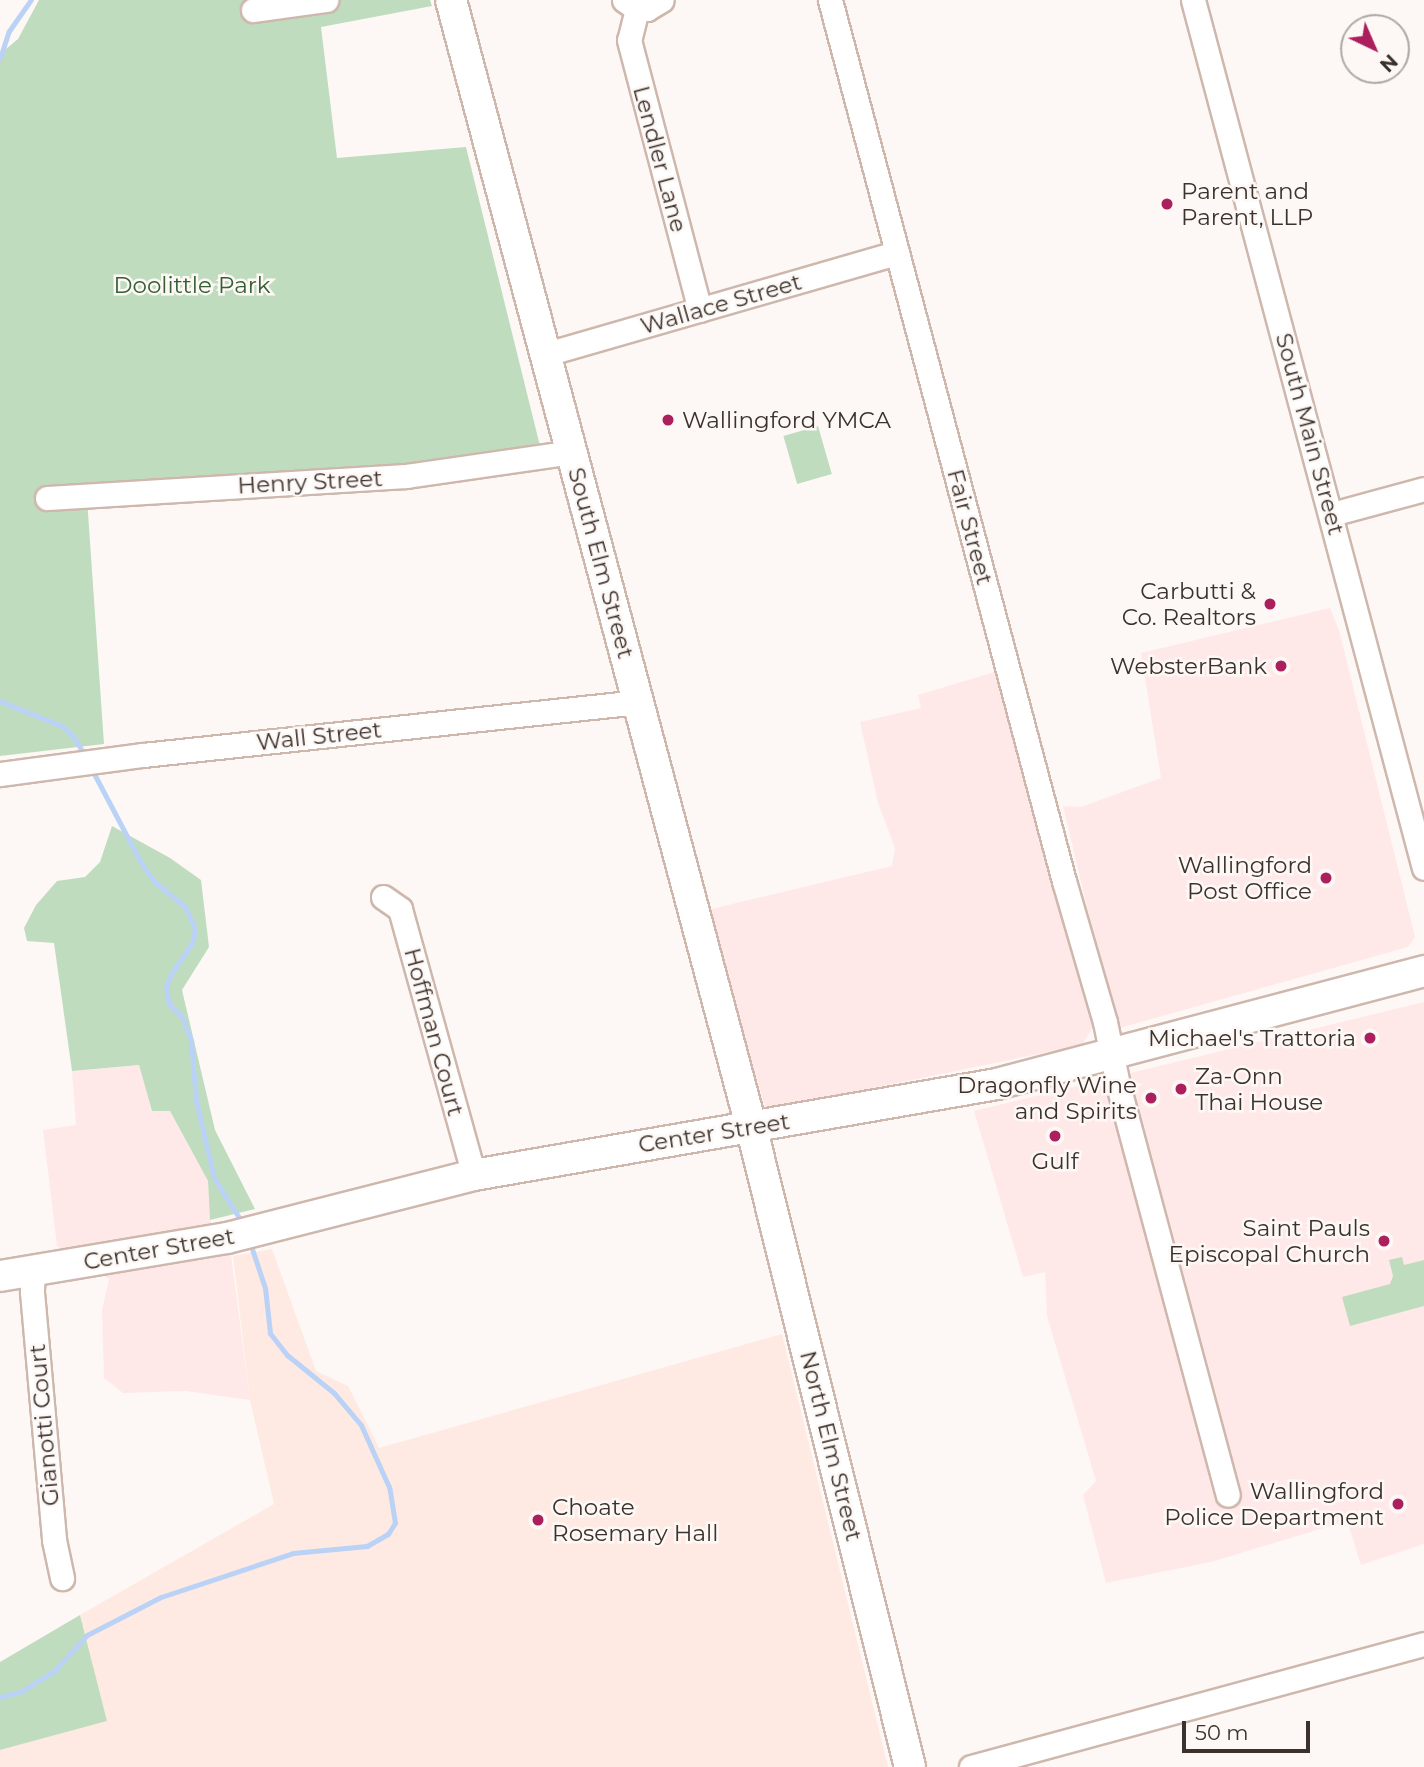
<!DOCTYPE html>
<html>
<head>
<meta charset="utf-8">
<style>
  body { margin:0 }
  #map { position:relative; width:1424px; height:1767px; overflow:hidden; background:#fdf8f5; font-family:Montserrat,sans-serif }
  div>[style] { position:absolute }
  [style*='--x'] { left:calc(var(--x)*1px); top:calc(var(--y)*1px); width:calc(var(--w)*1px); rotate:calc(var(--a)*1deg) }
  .commercial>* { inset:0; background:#ffe9e8 }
  .education>* { inset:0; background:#feeae2 }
  .green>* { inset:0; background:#c0dcbf; transform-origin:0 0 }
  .stream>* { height:5px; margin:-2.5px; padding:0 2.5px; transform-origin:2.5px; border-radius:2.5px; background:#bad2f6 }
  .roads { filter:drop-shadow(2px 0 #ceb7ac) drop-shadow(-2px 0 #ceb7ac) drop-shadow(0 2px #ceb7ac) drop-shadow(0 -2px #ceb7ac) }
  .minor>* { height:23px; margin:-11.5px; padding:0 11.5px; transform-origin:11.5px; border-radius:11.5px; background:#fff }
  .major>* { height:30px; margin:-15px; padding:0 15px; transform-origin:15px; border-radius:15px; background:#fff }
  .dots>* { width:19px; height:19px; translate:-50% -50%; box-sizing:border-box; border:4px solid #fdf8f5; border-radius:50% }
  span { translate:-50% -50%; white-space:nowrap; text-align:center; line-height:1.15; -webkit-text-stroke:5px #fdf8f5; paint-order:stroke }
  .street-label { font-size:23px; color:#3b322d }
  .poi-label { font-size:23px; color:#3b322d }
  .left { translate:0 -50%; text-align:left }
  .right { translate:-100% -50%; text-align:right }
  .park-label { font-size:23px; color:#335f33 }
  .north { position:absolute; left:1340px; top:14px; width:70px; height:70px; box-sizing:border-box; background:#fdf8f5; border:2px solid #afa9a5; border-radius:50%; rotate:136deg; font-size:19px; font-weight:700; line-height:28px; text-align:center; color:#3b322d }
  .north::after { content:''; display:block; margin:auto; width:24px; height:32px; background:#ac1f5d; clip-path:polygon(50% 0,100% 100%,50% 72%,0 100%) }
  .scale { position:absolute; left:1182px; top:1721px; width:128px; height:32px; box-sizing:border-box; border:4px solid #3b322d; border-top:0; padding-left:9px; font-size:21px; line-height:24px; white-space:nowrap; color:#3b322d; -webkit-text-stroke:5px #fdf8f5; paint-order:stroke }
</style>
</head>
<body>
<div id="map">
  <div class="commercial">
    <div style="clip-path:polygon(1330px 608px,1339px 630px,1415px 937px,1408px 947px,1116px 1029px,1063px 806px,1081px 807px,1161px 778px,1141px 653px)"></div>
    <div style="clip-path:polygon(998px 671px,1094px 1025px,1082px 1045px,766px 1110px,707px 910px,892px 866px,895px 848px,878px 803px,860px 722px,921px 708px,918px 695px)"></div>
    <div style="clip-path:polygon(1424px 1002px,1424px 1544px,1361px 1565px,1347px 1521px,1211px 1562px,1106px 1583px,1083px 1495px,1096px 1481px,1047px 1316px,1045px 1272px,1023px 1277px,974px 1111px)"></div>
    <div style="clip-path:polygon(139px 1065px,152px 1111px,170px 1111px,208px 1181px,210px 1220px,231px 1255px,250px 1400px,185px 1391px,123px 1393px,104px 1378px,102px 1310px,109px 1279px,57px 1246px,43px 1130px,76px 1125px,72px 1071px)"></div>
  </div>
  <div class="education">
    <div style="clip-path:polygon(272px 1249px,316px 1371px,348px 1386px,379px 1448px,782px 1334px,888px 1767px,0 1767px,0 1750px,107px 1721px,80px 1615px,274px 1504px,250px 1400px,233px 1256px)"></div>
  </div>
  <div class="green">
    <div style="clip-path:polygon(39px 0,430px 0,432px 6px,321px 27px,337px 158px,466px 147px,541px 450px,349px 472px,86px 484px,104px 744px,0 756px,0 54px,18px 39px)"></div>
    <div style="left:818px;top:426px;width:50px;height:36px;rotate:74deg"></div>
    <div style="clip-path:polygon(112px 826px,170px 858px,201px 880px,209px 947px,182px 990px,215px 1130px,255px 1209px,210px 1220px,208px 1181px,170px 1111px,152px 1111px,139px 1065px,72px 1071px,54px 943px,27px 941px,24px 928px,36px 905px,57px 881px,85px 877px,100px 862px)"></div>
    <div style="clip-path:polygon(1402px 1257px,1404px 1265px,1424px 1260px,1424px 1306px,1350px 1326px,1342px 1297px,1390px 1284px,1393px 1276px,1389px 1260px)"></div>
    <div style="clip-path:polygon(80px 1615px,107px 1721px,0 1750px,0 1662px)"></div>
  </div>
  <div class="stream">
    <div style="--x:0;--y:58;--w:28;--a:-72"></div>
    <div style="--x:9;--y:31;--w:38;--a:-55"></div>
    <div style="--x:0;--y:701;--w:67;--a:22"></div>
    <div style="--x:62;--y:726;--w:15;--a:42"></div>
    <div style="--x:73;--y:736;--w:23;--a:59"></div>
    <div style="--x:91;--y:768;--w:105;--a:62.2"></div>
    <div style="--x:140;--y:861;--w:24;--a:55"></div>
    <div style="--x:154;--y:881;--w:40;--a:40"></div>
    <div style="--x:185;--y:907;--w:23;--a:65"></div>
    <div style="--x:195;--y:928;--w:15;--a:101"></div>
    <div style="--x:192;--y:943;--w:37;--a:124"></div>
    <div style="--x:171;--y:974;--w:13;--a:113"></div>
    <div style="--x:166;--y:986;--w:18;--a:81"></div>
    <div style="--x:169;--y:1004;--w:18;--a:45"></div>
    <div style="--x:182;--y:1017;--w:26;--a:69"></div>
    <div style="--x:191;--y:1041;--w:60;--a:85.2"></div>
    <div style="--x:196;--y:1101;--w:79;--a:76.8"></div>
    <div style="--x:214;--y:1178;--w:54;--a:57.8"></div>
    <div style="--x:0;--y:1697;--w:23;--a:-15"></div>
    <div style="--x:22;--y:1691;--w:38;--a:-32"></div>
    <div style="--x:54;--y:1671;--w:49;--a:-47.5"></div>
    <div style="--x:87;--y:1635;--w:83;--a:-27.2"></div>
    <div style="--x:161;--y:1597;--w:139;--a:-18.4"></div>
    <div style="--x:293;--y:1553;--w:74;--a:-5.4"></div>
    <div style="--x:367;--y:1546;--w:24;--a:-30"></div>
    <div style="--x:388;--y:1534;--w:13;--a:-58"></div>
    <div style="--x:395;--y:1523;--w:36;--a:-99"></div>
    <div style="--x:389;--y:1487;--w:68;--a:-114.3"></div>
    <div style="--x:361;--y:1425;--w:42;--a:-130.2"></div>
    <div style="--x:334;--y:1393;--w:60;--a:-141"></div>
    <div style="--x:287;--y:1355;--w:28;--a:-128"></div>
    <div style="--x:270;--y:1333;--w:45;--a:-96.3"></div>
    <div style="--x:265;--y:1288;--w:47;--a:-108.4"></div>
  </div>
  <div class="roads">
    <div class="minor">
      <div style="--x:624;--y:0;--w:16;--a:35"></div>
      <div style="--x:637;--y:9;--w:10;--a:0"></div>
      <div style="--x:647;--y:9;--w:17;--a:-31"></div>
      <div style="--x:830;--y:0;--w:912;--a:75.13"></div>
      <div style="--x:1064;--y:881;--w:147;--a:73.8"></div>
      <div style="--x:1105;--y:1022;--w:64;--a:78.3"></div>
      <div style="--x:1118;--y:1085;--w:424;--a:75"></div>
      <div style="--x:1193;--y:0;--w:898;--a:75.1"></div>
      <div style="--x:637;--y:9;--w:32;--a:104"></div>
      <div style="--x:629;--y:40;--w:279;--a:75.3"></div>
      <div style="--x:253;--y:10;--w:74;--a:-7.8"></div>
      <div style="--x:546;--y:354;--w:365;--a:-16.1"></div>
      <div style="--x:47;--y:498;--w:360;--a:-3.5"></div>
      <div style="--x:406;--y:476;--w:168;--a:-8.2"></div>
      <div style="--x:1332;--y:514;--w:95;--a:-15.2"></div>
      <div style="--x:0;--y:774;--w:144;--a:-7.6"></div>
      <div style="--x:143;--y:755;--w:499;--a:-6.1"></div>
      <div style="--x:383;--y:897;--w:21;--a:35"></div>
      <div style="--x:400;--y:909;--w:276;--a:74.5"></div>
      <div style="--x:33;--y:1271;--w:21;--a:93"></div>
      <div style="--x:32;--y:1292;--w:249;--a:84.9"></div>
      <div style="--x:54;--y:1540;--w:39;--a:78"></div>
      <div style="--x:971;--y:1767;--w:469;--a:-15.2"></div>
    </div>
    <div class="major">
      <div style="--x:451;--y:0;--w:1165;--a:75.08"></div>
      <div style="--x:751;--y:1126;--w:660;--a:76.07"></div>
      <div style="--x:0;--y:1276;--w:230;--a:-9.5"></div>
      <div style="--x:227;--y:1238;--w:255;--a:-14.3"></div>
      <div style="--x:474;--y:1175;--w:531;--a:-9.87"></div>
      <div style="--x:997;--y:1084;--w:442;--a:-14.8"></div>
    </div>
  </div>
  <div class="dots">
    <div style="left:1167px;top:204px;background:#ac1f5d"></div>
    <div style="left:668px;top:420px;background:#ac1f5d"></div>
    <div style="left:1270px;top:604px;background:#ac1f5d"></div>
    <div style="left:1281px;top:666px;background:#ac1f5d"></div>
    <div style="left:1326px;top:878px;background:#ac1f5d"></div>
    <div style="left:1370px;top:1038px;background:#ac1f5d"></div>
    <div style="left:1181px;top:1089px;background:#ac1f5d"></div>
    <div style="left:1151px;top:1098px;background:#ac1f5d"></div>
    <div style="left:1055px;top:1136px;background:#ac1f5d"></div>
    <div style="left:1384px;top:1241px;background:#ac1f5d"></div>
    <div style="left:1398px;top:1504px;background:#ac1f5d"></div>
    <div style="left:538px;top:1520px;background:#ac1f5d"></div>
  </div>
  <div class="street-label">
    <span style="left:660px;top:159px;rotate:75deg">Lendler Lane</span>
    <span style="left:721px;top:304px;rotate:-16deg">Wallace Street</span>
    <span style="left:1310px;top:434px;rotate:75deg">South Main Street</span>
    <span style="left:310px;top:482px;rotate:-3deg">Henry Street</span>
    <span style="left:970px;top:527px;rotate:75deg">Fair Street</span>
    <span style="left:601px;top:563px;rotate:75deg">South Elm Street</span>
    <span style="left:319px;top:736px;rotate:-6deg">Wall Street</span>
    <span style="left:434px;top:1032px;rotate:75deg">Hoffman Court</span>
    <span style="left:714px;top:1133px;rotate:-9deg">Center Street</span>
    <span style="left:159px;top:1249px;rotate:-10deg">Center Street</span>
    <span style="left:44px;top:1425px;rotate:-95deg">Gianotti Court</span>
    <span style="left:831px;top:1446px;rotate:76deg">North Elm Street</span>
  </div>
  <div class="poi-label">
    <span class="left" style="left:1181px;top:204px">Parent and<br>Parent, LLP</span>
    <span class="left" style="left:682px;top:420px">Wallingford YMCA</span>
    <span class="right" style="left:1256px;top:604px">Carbutti &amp;<br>Co. Realtors</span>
    <span class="right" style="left:1267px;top:666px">WebsterBank</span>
    <span class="right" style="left:1312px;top:878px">Wallingford<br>Post Office</span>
    <span class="right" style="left:1356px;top:1038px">Michael's Trattoria</span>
    <span class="left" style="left:1195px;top:1089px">Za-Onn<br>Thai House</span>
    <span class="right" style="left:1137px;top:1098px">Dragonfly Wine<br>and Spirits</span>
    <span style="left:1055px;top:1161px">Gulf</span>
    <span class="right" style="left:1370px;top:1241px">Saint Pauls<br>Episcopal Church</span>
    <span class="right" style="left:1384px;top:1504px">Wallingford<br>Police Department</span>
    <span class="left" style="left:552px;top:1520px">Choate<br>Rosemary Hall</span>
  </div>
  <div class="park-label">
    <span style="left:192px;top:285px">Doolittle Park</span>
  </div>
  <div class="north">N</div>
  <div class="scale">50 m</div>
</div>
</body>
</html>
